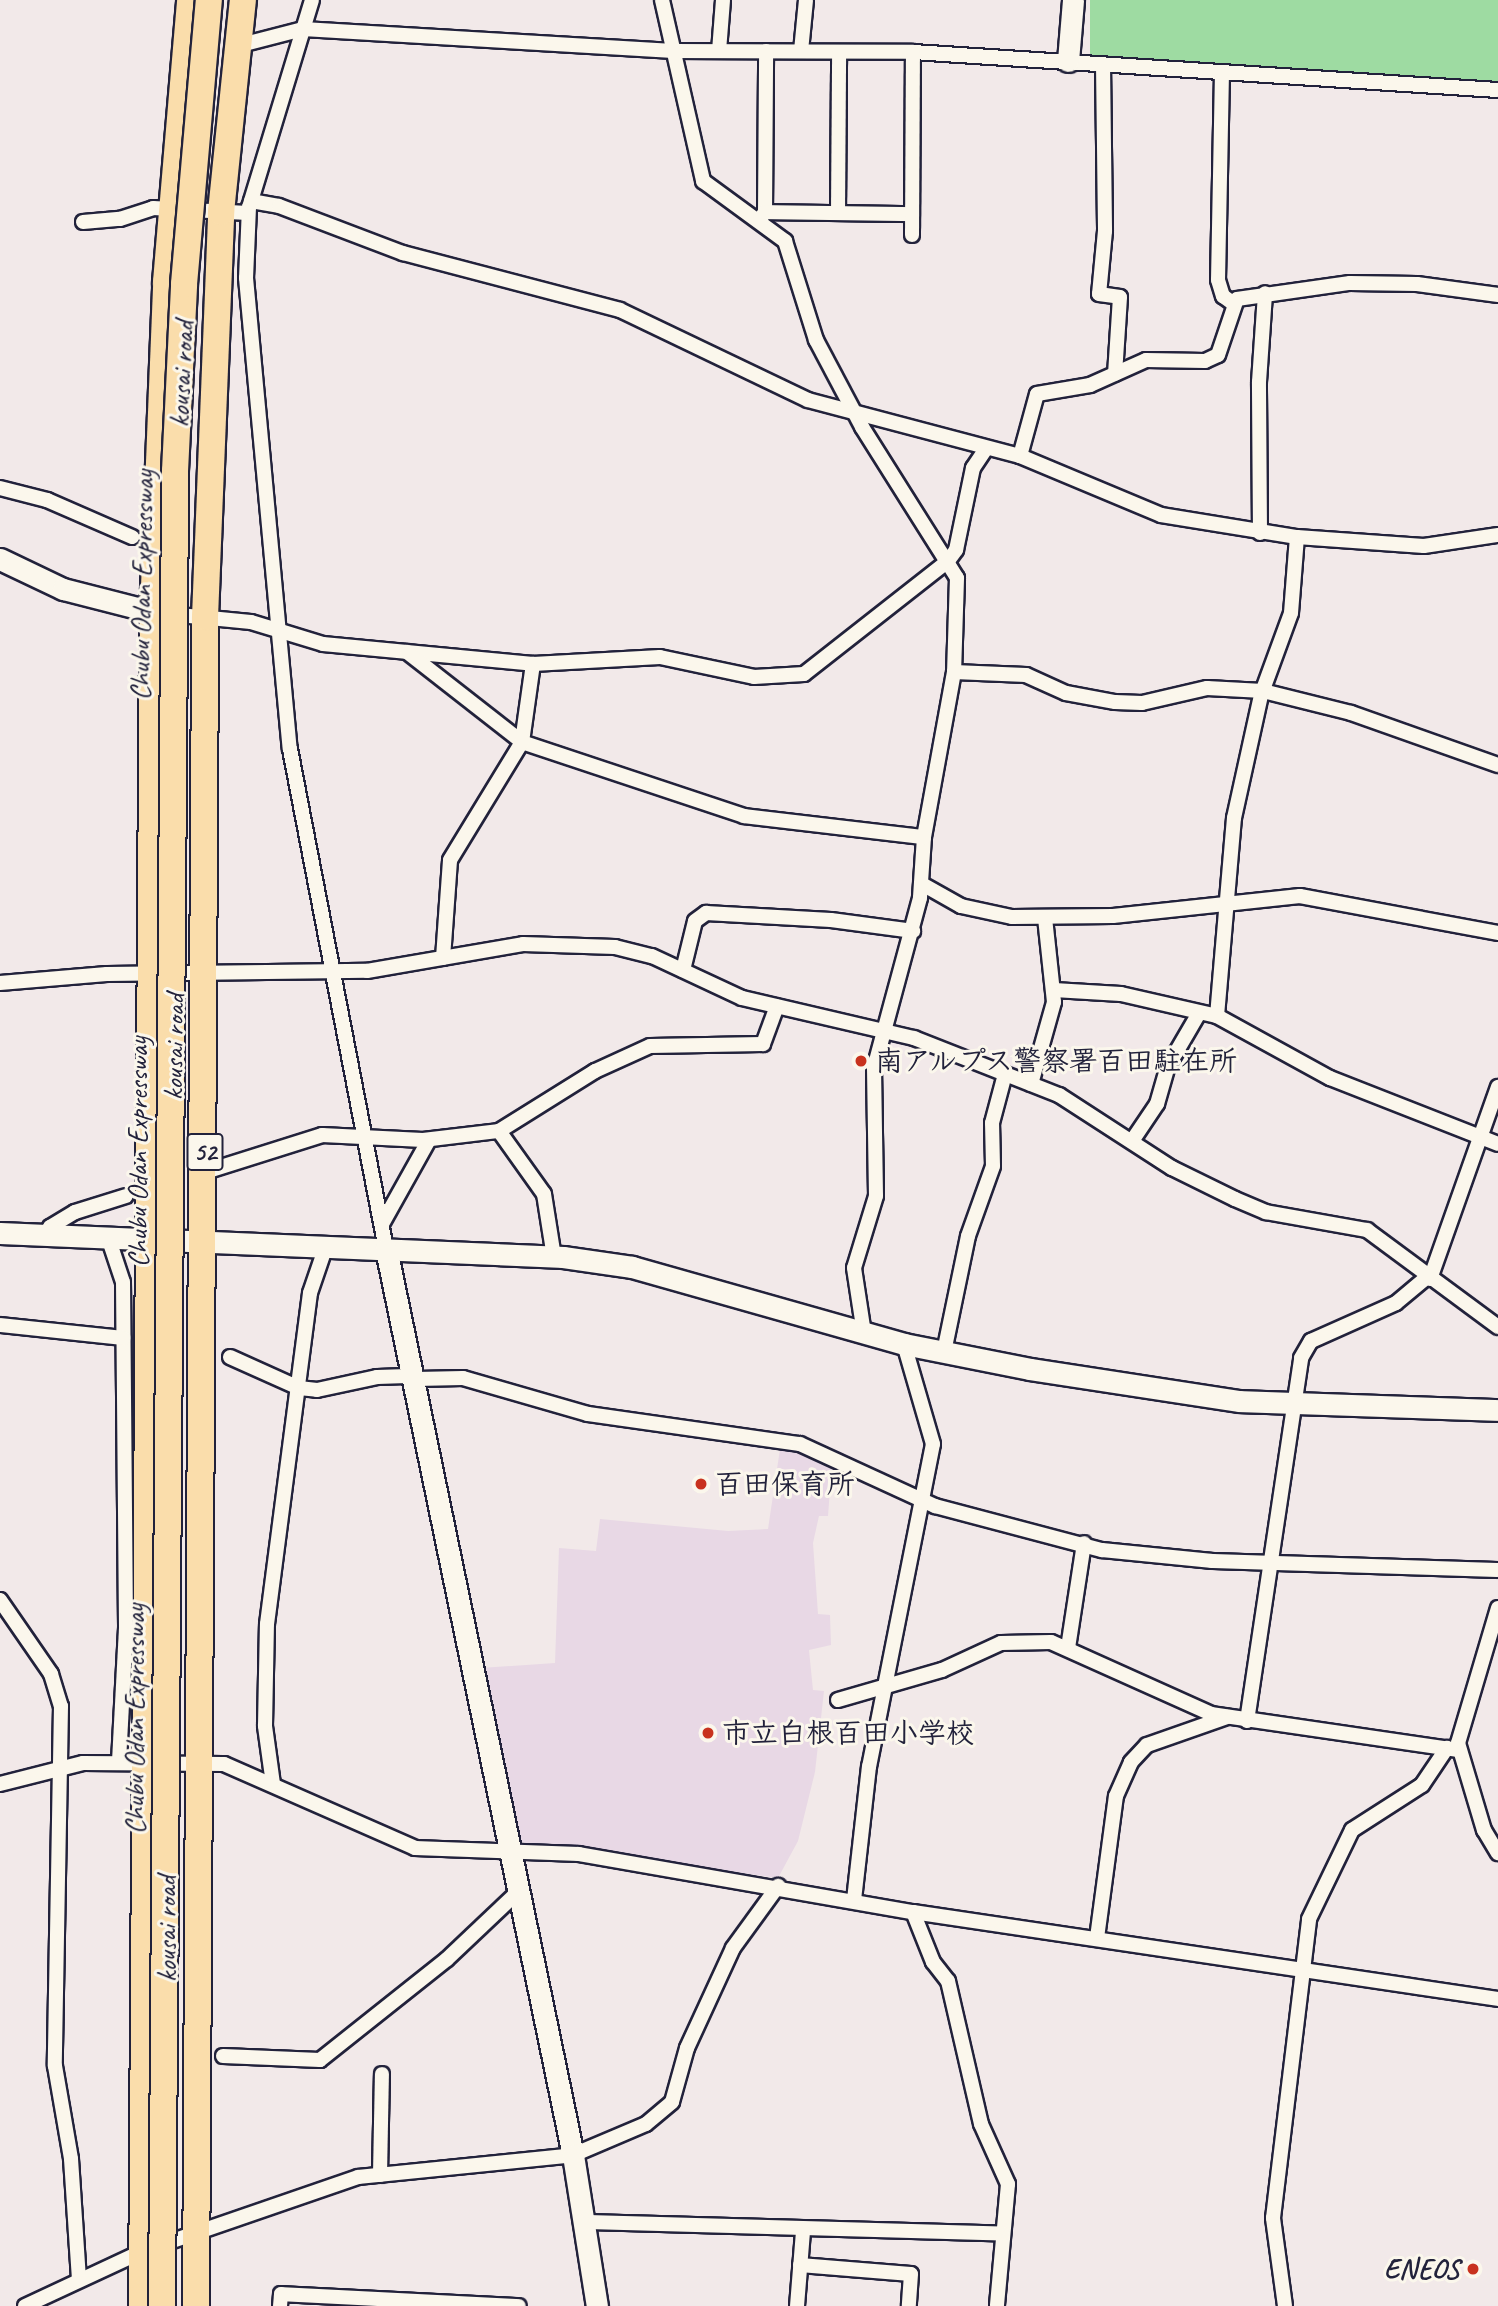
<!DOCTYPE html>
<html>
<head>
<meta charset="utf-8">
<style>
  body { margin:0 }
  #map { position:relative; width:1498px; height:2306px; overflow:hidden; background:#f2e9e9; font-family:Caveat,"Klee One",sans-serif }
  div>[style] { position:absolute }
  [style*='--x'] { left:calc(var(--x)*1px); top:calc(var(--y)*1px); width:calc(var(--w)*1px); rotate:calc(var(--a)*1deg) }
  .built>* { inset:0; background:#e8d8e5 }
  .green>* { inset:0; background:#9edba2 }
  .roads { filter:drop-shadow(2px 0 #22223b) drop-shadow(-2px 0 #22223b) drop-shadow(0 2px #22223b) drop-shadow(0 -2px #22223b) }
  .street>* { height:14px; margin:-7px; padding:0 7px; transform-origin:7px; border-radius:7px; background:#fbf7ec }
  .secondary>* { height:21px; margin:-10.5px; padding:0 10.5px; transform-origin:10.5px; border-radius:10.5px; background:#fbf7ec }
  .highway>* { height:26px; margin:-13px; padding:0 13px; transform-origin:13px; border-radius:13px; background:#faddab }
  .bridges { filter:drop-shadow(2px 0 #22223b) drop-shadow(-2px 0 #22223b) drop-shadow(0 2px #22223b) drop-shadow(0 -2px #22223b) }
  .highway-bridge>* { height:26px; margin:-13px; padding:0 13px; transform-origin:13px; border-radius:13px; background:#faddab }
  .dots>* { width:19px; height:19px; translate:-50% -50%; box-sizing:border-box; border:4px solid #fbf7ec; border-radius:50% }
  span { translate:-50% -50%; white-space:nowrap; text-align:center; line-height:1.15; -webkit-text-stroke:6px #fbf7ec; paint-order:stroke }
  .shield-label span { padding:2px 5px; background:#fbf7ec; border:2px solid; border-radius:5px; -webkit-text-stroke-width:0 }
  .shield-label { font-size:26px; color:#22223b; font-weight:700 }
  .street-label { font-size:28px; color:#22223b }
  .poi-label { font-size:28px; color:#22223b; font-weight:700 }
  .left { translate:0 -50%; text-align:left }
  .right { translate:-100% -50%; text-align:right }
</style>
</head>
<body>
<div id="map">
  <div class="built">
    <div style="clip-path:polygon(780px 1449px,832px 1462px,828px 1516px,819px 1516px,813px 1543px,818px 1614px,830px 1615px,831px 1645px,809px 1650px,813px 1690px,824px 1691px,815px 1772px,798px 1841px,778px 1878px,519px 1842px,480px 1668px,555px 1663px,559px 1548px,596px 1551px,600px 1519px,728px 1531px,768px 1529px)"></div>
  </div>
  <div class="green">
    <div style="clip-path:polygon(1090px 0,1498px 0,1498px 85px,1090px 57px)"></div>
  </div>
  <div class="roads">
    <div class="street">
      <div style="--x:312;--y:0;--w:216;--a:106.9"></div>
      <div style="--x:249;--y:207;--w:71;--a:92.4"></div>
      <div style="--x:246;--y:278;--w:473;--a:84.7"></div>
      <div style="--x:290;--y:749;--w:509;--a:79.13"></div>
      <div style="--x:662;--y:0;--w:186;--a:77.2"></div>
      <div style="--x:703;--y:181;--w:102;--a:36.2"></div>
      <div style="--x:785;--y:241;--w:104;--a:72.6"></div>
      <div style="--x:816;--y:340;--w:98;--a:62.1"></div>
      <div style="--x:862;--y:427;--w:178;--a:57.8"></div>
      <div style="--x:957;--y:578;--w:94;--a:91.8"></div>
      <div style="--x:954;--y:672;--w:168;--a:100.3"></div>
      <div style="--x:924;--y:837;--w:61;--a:93.8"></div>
      <div style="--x:920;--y:898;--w:176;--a:105.1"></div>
      <div style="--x:874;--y:1068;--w:128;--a:89.1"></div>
      <div style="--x:876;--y:1196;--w:75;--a:107"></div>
      <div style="--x:854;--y:1268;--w:66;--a:81.3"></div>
      <div style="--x:237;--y:46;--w:68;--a:-14.4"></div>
      <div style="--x:303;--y:29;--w:371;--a:3.4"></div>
      <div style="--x:673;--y:51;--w:240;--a:0.2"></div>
      <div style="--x:913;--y:52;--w:586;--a:3.72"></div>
      <div style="--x:719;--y:51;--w:51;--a:-85.5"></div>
      <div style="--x:801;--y:51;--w:51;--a:-84.4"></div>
      <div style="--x:1103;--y:64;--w:167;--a:89.3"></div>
      <div style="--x:1105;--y:231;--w:63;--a:95.4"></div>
      <div style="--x:1099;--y:294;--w:21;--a:8"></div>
      <div style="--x:1120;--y:297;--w:77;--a:93.7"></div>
      <div style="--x:1222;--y:72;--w:208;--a:91.1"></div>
      <div style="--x:1218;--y:280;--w:17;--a:73"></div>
      <div style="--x:1223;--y:296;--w:14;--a:36"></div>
      <div style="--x:251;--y:201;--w:28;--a:10"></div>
      <div style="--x:279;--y:206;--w:133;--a:20.8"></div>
      <div style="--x:403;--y:253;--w:224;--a:14.7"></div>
      <div style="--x:620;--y:310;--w:208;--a:25.6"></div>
      <div style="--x:808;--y:400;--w:219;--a:14.8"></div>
      <div style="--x:1020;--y:456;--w:153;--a:22.7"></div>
      <div style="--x:1161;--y:515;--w:138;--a:9.2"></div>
      <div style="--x:1297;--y:537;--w:127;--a:4.1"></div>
      <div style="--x:1424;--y:546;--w:75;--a:-8.5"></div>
      <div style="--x:765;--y:212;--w:161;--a:-89.6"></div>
      <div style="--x:838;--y:213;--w:161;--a:-89.6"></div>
      <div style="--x:760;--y:219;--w:9;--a:-54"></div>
      <div style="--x:765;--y:212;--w:147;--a:0.8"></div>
      <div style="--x:83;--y:222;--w:37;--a:-5"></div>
      <div style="--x:120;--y:219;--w:35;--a:-18"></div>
      <div style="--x:153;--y:208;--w:95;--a:3"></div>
      <div style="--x:912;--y:235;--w:183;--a:-89.7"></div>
      <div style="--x:1020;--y:456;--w:64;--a:-74.7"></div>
      <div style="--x:1037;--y:394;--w:54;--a:-9.6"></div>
      <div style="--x:1090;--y:385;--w:61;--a:-24.1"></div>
      <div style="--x:1146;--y:360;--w:59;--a:1"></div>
      <div style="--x:1205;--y:361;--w:14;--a:-25"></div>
      <div style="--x:1218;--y:355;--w:59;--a:-71.3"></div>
      <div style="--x:1237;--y:299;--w:114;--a:-8.1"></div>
      <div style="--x:1350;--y:283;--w:67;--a:0.9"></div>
      <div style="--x:1417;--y:284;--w:82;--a:7.7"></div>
      <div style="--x:0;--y:488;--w:49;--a:14.3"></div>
      <div style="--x:47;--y:500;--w:93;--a:23.5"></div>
      <div style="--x:1260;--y:533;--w:151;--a:-90.4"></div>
      <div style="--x:1259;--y:382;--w:89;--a:-86.1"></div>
      <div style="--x:169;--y:614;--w:82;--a:5.6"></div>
      <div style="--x:251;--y:622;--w:75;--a:17"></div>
      <div style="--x:323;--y:644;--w:211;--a:5.4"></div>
      <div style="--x:407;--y:652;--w:146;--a:38"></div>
      <div style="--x:522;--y:742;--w:234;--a:18.4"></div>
      <div style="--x:744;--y:816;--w:181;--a:6.7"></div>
      <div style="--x:954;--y:672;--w:72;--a:2.4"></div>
      <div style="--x:1026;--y:675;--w:44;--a:24.2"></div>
      <div style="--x:1066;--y:693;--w:50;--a:10.4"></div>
      <div style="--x:1115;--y:702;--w:27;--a:2"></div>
      <div style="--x:1142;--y:703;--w:67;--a:-13"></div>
      <div style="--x:1207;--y:688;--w:56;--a:3.1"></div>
      <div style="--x:1263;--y:691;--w:91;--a:14"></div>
      <div style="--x:1351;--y:713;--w:156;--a:19.5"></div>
      <div style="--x:922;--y:884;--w:45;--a:29.4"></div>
      <div style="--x:961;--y:906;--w:52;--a:12.2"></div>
      <div style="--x:1012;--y:917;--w:101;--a:-0.6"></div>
      <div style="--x:1113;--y:916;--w:188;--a:-6.1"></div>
      <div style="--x:1300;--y:896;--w:201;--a:10.6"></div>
      <div style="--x:443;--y:958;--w:98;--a:-85.9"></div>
      <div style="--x:450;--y:860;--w:138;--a:-58.6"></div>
      <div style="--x:522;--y:742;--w:79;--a:-82"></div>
      <div style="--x:533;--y:664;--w:127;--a:-3.2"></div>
      <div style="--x:660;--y:657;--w:96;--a:12"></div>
      <div style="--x:754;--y:677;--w:50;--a:-3.4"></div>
      <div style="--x:804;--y:674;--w:183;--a:-38.1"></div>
      <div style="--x:948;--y:561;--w:14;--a:-54"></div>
      <div style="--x:956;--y:550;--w:84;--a:-78.3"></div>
      <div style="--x:973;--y:468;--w:23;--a:-56"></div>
      <div style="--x:683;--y:970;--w:50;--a:-76.2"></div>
      <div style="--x:695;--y:921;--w:14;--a:-36"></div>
      <div style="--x:706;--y:913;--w:125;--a:3.2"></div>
      <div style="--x:831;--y:920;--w:83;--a:7.6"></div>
      <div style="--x:0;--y:983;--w:107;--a:-4.8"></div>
      <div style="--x:107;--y:974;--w:260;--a:-0.7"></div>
      <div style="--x:367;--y:971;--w:158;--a:-9.8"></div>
      <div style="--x:523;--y:944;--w:92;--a:1.9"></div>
      <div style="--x:615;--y:947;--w:38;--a:14"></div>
      <div style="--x:652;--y:956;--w:99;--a:25"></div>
      <div style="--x:742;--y:998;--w:177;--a:13.1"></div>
      <div style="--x:914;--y:1038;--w:156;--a:21.5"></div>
      <div style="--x:1059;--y:1095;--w:135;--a:32.9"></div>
      <div style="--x:1172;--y:1168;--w:70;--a:26.2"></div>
      <div style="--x:1235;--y:1199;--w:34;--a:23"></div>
      <div style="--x:1266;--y:1212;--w:103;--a:10.1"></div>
      <div style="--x:1367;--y:1230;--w:163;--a:36.5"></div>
      <div style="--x:1054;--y:990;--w:67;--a:3.4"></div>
      <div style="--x:1121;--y:994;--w:98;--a:12.9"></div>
      <div style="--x:1217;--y:1016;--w:129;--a:28.8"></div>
      <div style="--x:1330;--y:1078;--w:180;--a:21.4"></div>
      <div style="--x:1217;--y:1016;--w:199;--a:-85.1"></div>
      <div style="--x:1234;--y:818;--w:126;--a:-77.6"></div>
      <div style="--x:1261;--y:695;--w:87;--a:-69.9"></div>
      <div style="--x:1291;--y:613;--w:76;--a:-85.5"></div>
      <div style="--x:1031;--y:1084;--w:85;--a:-74.3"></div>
      <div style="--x:1054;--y:1002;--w:84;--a:-96.1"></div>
      <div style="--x:499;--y:1131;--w:77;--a:54.5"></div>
      <div style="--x:544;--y:1194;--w:64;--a:81"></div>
      <div style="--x:1132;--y:1141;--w:45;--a:-56"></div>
      <div style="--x:1157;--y:1104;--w:37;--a:-74"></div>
      <div style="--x:1167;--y:1068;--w:64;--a:-59.8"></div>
      <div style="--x:205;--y:1172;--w:123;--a:-17.5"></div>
      <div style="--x:322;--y:1135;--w:101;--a:2.8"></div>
      <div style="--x:423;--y:1140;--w:77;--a:-6.8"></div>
      <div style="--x:499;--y:1131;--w:113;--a:-32"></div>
      <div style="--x:595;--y:1071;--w:60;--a:-24.4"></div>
      <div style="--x:650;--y:1046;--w:113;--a:-1"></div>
      <div style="--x:763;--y:1044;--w:40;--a:-69.8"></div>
      <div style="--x:382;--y:1224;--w:96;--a:-60.8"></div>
      <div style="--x:46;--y:1235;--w:9;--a:-63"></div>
      <div style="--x:50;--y:1227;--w:29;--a:-31"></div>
      <div style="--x:75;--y:1212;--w:53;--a:-17.4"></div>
      <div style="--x:108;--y:1237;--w:47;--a:71.6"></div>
      <div style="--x:123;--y:1282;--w:346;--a:89.5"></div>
      <div style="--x:126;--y:1628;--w:135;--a:93"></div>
      <div style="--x:1430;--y:1279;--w:204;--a:-70.5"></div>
      <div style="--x:0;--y:1325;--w:124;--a:6"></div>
      <div style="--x:944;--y:1352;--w:118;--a:-78.3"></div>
      <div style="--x:968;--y:1236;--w:74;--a:-70.3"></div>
      <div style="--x:993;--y:1166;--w:43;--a:-91.3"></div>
      <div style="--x:992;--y:1123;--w:51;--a:-75.1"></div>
      <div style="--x:230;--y:1357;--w:76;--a:24.2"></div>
      <div style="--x:299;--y:1388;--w:18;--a:6"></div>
      <div style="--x:317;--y:1390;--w:61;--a:-12.2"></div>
      <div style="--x:377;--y:1377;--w:38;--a:-2"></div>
      <div style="--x:416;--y:1379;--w:47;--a:-1.2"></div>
      <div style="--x:463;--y:1378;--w:130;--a:16.1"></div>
      <div style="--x:588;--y:1414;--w:214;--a:8.1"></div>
      <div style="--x:800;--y:1444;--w:149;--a:24.7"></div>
      <div style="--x:935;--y:1506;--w:173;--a:14.8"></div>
      <div style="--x:1102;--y:1550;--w:111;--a:5.7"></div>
      <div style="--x:1212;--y:1561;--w:286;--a:1.8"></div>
      <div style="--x:0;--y:1600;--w:90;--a:55.4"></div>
      <div style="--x:51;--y:1674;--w:34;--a:73"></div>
      <div style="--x:61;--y:1706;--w:360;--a:91"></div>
      <div style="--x:55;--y:2066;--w:94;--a:80.2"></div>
      <div style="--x:71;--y:2159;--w:120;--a:86.2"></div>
      <div style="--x:1498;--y:1608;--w:141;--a:106.5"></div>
      <div style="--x:1458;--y:1743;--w:91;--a:73.4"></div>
      <div style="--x:1484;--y:1830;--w:27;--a:59"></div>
      <div style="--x:1068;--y:1648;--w:106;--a:-81.3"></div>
      <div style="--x:838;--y:1700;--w:108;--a:-16.1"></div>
      <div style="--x:942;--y:1670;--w:65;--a:-24.6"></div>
      <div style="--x:1001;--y:1643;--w:50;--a:-1.1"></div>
      <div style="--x:1051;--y:1642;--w:175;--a:24.2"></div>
      <div style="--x:1211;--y:1714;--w:250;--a:8.3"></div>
      <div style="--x:1247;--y:1721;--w:367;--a:-81.5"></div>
      <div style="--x:1301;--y:1358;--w:20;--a:-60"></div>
      <div style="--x:1311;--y:1341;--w:93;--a:-24.1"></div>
      <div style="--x:1396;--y:1303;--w:40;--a:-40"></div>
      <div style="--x:0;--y:1784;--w:86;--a:-14.2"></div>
      <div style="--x:83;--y:1763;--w:141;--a:0.4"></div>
      <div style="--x:224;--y:1764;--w:209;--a:23.7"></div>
      <div style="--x:415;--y:1848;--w:164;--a:2.1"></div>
      <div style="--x:579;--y:1854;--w:339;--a:9.9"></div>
      <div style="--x:913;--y:1912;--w:591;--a:8.46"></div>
      <div style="--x:273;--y:1784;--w:59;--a:-97.9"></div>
      <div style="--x:265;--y:1726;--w:102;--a:-88.9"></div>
      <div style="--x:267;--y:1624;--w:334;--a:-82.6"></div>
      <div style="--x:310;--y:1293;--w:50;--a:-71.2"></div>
      <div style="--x:854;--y:1900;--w:134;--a:-83.6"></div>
      <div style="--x:869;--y:1767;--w:329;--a:-78.8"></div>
      <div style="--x:933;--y:1444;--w:104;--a:-106.2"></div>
      <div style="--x:913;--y:1912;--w:54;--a:68.2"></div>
      <div style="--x:933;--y:1962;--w:24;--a:52"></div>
      <div style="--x:948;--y:1981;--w:147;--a:77"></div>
      <div style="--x:981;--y:2124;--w:66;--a:65.8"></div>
      <div style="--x:1008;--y:2184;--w:122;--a:95.2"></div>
      <div style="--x:1097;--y:1938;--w:143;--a:-82.4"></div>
      <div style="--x:1116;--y:1796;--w:37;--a:-66"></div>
      <div style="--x:1131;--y:1762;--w:23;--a:-47"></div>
      <div style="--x:1147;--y:1745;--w:85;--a:-19.3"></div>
      <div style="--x:223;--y:2056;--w:97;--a:2.4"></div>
      <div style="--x:320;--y:2060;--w:162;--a:-38.5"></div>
      <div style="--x:447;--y:1959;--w:99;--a:-43.4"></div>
      <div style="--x:380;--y:2175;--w:101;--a:-88.9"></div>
      <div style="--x:586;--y:2222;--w:417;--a:1.6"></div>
      <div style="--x:800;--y:2265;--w:111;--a:4.6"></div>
      <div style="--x:911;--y:2274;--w:32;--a:94"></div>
      <div style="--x:25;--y:2306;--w:130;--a:-25"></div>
      <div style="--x:143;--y:2251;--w:227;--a:-19"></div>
      <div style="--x:358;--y:2177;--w:216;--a:-5.8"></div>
      <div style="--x:573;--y:2155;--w:79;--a:-23"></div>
      <div style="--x:646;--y:2124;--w:34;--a:-40"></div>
      <div style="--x:672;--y:2102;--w:56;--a:-74.5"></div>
      <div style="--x:687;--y:2048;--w:110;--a:-65.3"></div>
      <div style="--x:733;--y:1948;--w:77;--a:-54"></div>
      <div style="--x:280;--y:2306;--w:12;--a:-85"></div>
      <div style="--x:281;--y:2294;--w:238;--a:2.9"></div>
      <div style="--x:797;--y:2306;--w:75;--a:-85.4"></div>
      <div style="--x:1285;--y:2306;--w:89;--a:-97.8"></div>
      <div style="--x:1273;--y:2218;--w:301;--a:-83.1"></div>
      <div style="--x:1309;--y:1919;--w:99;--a:-64.2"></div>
      <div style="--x:1352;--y:1830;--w:83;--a:-32.7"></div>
      <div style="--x:1422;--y:1785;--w:45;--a:-56"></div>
    </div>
    <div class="secondary">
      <div style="--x:1068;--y:61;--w:61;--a:-85.3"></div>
      <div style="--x:0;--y:559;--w:70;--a:25.5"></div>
      <div style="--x:63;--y:589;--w:93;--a:14.3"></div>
      <div style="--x:0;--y:1233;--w:564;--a:2.44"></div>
      <div style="--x:563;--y:1257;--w:70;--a:8.2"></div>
      <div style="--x:632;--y:1267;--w:283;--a:15.8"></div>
      <div style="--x:904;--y:1344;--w:128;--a:11.2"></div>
      <div style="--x:1030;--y:1369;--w:212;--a:8.7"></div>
      <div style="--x:1240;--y:1401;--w:258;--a:2"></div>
      <div style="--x:386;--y:1249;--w:925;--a:78.34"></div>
      <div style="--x:573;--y:2155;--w:153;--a:81"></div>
    </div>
    <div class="highway">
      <div style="--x:142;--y:2306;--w:1694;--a:-89.63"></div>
      <div style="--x:153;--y:612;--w:330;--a:-87.7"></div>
      <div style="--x:166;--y:282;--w:283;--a:-85.1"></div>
      <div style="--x:196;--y:2306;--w:1689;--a:-89.69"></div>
      <div style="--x:205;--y:617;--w:405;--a:-87.7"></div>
      <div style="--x:221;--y:212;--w:213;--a:-84.1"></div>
    </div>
  </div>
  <div class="bridges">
    <div class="highway-bridge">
      <div style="--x:162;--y:2306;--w:1835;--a:-89.59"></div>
      <div style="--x:175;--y:471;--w:187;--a:-87.2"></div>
      <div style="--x:184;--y:284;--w:285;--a:-85"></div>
    </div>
  </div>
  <div class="dots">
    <div style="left:861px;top:1061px;background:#c8321e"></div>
    <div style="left:701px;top:1484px;background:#c8321e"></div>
    <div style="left:708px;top:1733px;background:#c8321e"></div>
    <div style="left:1473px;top:2269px;background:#c8321e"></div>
  </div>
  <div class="shield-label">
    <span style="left:205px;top:1152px">52</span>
  </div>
  <div class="street-label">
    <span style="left:182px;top:374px;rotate:-87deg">kousai road</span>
    <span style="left:142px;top:585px;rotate:-89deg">Chubu Odan Expressway</span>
    <span style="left:174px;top:1047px;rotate:-89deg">kousai road</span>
    <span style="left:138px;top:1152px;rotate:-90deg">Chubu Odan Expressway</span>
    <span style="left:135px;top:1719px;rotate:-90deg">Chubu Odan Expressway</span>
    <span style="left:167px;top:1929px;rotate:-90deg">kousai road</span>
  </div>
  <div class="poi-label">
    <span class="left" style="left:875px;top:1061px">南アルプス警察署百田駐在所</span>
    <span class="left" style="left:715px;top:1484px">百田保育所</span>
    <span class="left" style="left:722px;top:1733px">市立白根百田小学校</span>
    <span class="right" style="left:1459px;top:2269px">ENEOS</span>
  </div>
</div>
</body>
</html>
